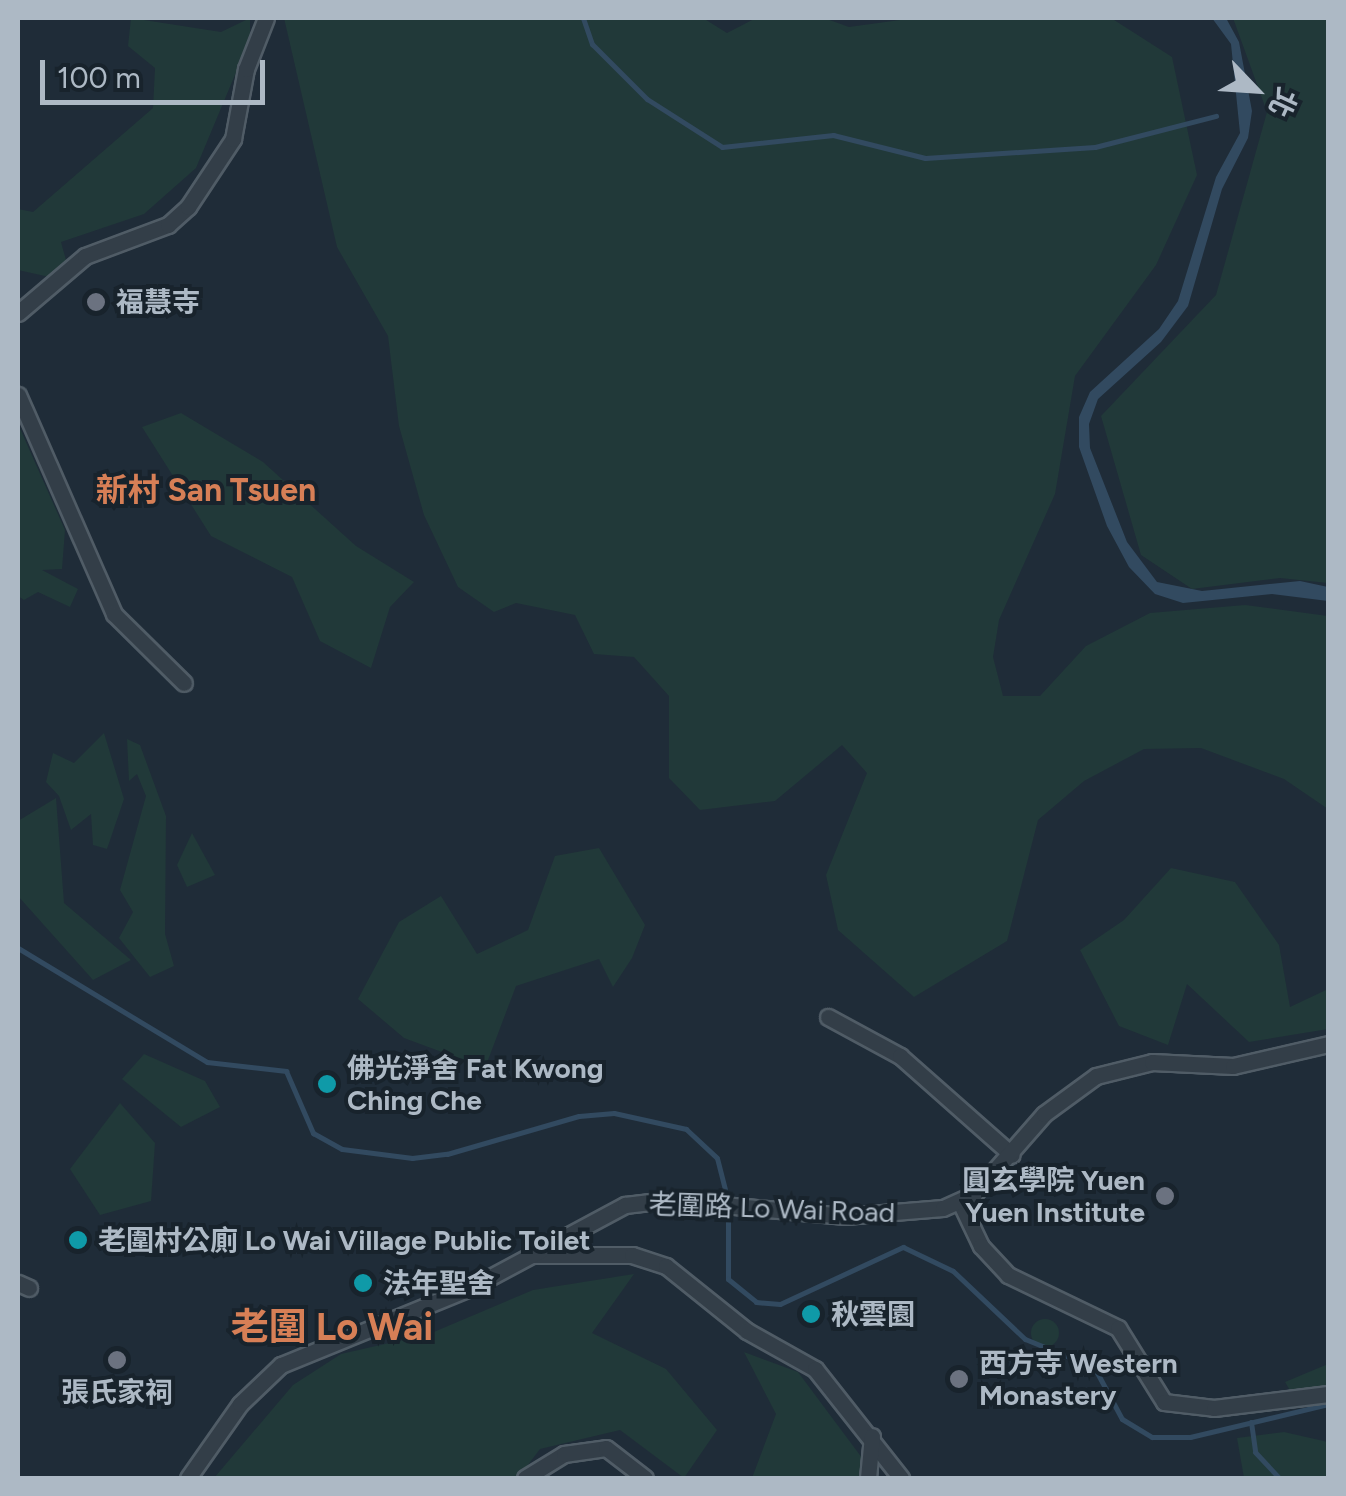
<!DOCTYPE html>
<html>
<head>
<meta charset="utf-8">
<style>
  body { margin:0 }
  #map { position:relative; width:1346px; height:1496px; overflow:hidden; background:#1f2c38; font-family:Figtree,"Noto Sans TC",sans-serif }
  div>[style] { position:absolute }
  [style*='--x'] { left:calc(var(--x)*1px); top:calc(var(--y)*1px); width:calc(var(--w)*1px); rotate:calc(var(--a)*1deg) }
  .green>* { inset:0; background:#213939 }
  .round { border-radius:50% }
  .water>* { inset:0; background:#324a60 }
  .stream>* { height:5px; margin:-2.5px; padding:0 2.5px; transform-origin:2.5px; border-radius:2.5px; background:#324a60 }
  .roads { filter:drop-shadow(2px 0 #505c66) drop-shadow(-2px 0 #505c66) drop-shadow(0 2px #505c66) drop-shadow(0 -2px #505c66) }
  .minor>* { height:15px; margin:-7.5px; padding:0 7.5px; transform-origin:7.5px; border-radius:7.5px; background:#333e48 }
  .dots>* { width:28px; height:28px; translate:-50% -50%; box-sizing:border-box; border:5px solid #18232c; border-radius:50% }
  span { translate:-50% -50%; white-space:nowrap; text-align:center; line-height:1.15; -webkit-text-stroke:8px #18232c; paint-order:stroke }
  .poi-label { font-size:28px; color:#adb9c5; font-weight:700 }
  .left { translate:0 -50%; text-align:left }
  .right { translate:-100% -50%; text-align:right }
  .street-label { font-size:28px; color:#adb9c5 }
  .quarter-label { font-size:32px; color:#d77f56; font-weight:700 }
  .district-label { font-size:38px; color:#d77f56; font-weight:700 }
  .frame { position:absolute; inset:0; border:20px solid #adb9c5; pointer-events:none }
  .north { position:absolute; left:1206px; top:40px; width:100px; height:100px; -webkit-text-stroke:8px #18232c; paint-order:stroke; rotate:115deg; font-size:28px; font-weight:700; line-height:40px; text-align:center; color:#adb9c5 }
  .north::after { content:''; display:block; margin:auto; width:35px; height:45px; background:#adb9c5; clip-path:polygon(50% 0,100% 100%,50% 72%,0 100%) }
  .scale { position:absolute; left:40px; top:60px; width:225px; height:45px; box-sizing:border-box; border:5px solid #adb9c5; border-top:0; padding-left:12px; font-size:30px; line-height:35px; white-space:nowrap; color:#adb9c5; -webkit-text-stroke:8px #18232c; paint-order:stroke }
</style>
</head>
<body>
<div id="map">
  <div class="green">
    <div style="clip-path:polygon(131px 18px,221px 32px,250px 18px,250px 39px,196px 168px,144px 214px,61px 242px,72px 282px,18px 270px,18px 209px,33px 212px,153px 108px,155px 68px,128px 46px)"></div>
    <div style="clip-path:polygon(284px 18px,703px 18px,727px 33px,756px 18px,824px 18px,849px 27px,915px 18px,1111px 18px,1172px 57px,1197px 175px,1156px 265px,1075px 376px,1055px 494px,999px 620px,993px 657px,1003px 696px,1040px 696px,1086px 646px,1150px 613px,1245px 605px,1328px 616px,1328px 809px,1284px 779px,1201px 748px,1144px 749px,1084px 781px,1038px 820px,1007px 941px,914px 997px,838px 930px,826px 875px,867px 773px,842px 745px,775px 801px,700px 810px,669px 778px,669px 696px,634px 657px,594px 654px,575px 615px,516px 603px,494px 612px,458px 587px,424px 515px,399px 426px,388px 336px,337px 247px)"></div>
    <div style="clip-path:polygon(1233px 18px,1328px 18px,1328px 583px,1280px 578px,1192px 589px,1141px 555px,1101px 416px,1216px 295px,1267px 112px)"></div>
    <div style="clip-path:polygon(181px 413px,263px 462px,356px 546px,414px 582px,390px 607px,371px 668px,320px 641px,292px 577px,211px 536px,142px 427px)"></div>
    <div style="clip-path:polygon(18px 424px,65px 530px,62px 569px,42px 570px,78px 589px,70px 607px,38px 592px,24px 600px,18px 596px)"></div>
    <div style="clip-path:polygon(104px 733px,124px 799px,107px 849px,93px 845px,91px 814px,71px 830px,59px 796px,46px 782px,53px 753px,74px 763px)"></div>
    <div style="clip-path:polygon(127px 739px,140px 745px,166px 816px,165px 934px,174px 966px,150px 977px,119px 938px,133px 912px,120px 890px,146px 796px,137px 774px,129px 781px)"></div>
    <div style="clip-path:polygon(56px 798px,64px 903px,131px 960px,93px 980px,18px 896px,18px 821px)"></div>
    <div style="clip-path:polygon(192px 833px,215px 875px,187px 887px,177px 865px)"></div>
    <div style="clip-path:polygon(599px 848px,645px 925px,632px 958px,613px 987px,599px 959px,516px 986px,485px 1068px,404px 1038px,358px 999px,399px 922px,441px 896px,477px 954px,528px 930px,555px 856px)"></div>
    <div style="clip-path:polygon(1171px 868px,1235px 882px,1279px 945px,1290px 1007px,1326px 990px,1328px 1029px,1249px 1042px,1187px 984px,1168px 1045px,1119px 1026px,1080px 950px,1124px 920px)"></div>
    <div style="clip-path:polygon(144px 1054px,205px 1081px,220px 1107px,181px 1127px,122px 1079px)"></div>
    <div style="clip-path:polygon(120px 1103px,155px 1143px,151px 1201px,100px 1215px,70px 1169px)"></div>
    <div style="clip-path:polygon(634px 1274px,592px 1333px,666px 1369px,717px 1430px,684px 1478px,620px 1430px,540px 1449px,518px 1478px,214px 1478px,293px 1385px,341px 1354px,429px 1334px,533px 1290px)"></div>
    <div class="round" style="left:1031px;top:1319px;width:28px;height:28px"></div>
    <div style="clip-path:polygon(744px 1352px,798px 1372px,877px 1478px,752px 1478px,776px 1414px)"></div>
    <div style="clip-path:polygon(1328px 1364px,1328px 1393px,1291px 1392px,1285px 1382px)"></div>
    <div style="clip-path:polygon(1284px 1432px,1328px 1442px,1328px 1478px,1244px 1478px,1237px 1438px)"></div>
  </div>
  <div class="water">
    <div style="clip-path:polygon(1212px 18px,1226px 18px,1239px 42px,1252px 111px,1248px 138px,1222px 189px,1188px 306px,1161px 342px,1098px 399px,1089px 424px,1090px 448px,1127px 542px,1157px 582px,1202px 591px,1300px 581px,1328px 587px,1328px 601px,1272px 594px,1183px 603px,1155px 594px,1129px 567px,1107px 526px,1079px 447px,1079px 417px,1090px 392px,1159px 329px,1178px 301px,1216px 177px,1240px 133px,1231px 44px)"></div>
  </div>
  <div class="stream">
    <div style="--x:583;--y:18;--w:28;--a:71"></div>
    <div style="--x:592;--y:44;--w:78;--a:45"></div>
    <div style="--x:647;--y:99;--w:89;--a:32.6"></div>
    <div style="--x:722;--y:147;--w:112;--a:-6.2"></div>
    <div style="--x:833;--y:135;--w:95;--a:14"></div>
    <div style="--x:925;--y:158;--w:170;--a:-3.7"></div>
    <div style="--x:1095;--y:147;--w:125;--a:-14.4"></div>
    <div style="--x:18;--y:948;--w:221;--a:31.1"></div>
    <div style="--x:207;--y:1062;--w:80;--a:6.5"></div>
    <div style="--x:286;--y:1071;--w:68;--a:66.5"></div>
    <div style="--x:313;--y:1133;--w:33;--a:29"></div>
    <div style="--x:342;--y:1149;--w:71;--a:7.3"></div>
    <div style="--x:412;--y:1158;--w:35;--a:-7"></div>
    <div style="--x:447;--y:1154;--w:137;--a:-16.1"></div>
    <div style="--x:579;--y:1116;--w:35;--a:-5"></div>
    <div style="--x:614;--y:1113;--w:74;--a:12.5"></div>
    <div style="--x:686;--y:1129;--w:42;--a:43.1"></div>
    <div style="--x:717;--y:1158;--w:44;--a:75.7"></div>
    <div style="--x:728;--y:1201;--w:78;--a:90"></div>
    <div style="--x:728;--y:1279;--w:36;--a:39"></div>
    <div style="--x:756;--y:1302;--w:24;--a:5"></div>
    <div style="--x:780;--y:1304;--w:136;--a:-24.9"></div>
    <div style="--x:903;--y:1247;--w:55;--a:25.6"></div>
    <div style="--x:953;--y:1271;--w:99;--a:43.4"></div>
    <div style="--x:1025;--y:1339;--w:74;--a:22.1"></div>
    <div style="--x:1094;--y:1367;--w:59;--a:61.7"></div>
    <div style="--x:1122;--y:1419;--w:35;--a:31"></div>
    <div style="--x:1152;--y:1437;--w:38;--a:0"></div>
    <div style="--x:1190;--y:1437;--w:142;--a:-13.4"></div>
    <div style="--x:1251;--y:1422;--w:30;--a:82"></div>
    <div style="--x:1255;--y:1452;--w:35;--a:47"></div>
  </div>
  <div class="roads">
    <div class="minor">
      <div style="--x:18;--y:313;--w:88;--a:-40.4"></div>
      <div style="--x:85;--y:256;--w:89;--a:-20.5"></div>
      <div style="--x:168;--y:225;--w:27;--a:-42"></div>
      <div style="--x:188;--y:207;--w:82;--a:-56.5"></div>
      <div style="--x:233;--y:139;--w:71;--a:-79.5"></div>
      <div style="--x:246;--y:69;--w:55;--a:-68.6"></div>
      <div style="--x:18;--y:395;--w:239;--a:66.3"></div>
      <div style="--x:114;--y:614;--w:98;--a:44.6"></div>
      <div style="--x:828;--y:1017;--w:82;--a:28.4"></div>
      <div style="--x:900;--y:1056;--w:149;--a:41.5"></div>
      <div style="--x:960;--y:1202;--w:49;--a:64.5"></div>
      <div style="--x:981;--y:1246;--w:40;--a:47"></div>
      <div style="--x:1008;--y:1275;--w:122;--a:25.7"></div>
      <div style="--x:1118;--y:1328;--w:87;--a:58.1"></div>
      <div style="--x:1164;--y:1402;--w:50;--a:6.8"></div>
      <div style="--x:1214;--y:1408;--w:115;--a:-7"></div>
      <div style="--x:534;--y:1255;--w:98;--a:0"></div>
      <div style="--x:632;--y:1255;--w:36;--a:18"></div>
      <div style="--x:666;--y:1266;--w:104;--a:38.7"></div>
      <div style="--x:747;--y:1331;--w:78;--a:29.2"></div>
      <div style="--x:815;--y:1369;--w:139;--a:51.7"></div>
      <div style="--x:18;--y:1283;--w:12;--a:24"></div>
      <div style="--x:188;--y:1478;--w:90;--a:-54.9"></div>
      <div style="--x:240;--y:1404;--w:57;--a:-43.6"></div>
      <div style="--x:281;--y:1365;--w:204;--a:-22.2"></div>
      <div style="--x:470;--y:1288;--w:176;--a:-28.2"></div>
      <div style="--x:625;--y:1205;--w:42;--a:-6.8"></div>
      <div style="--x:667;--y:1200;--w:179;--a:5.1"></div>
      <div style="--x:845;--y:1216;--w:98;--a:-4.7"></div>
      <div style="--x:943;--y:1208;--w:34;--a:-24"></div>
      <div style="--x:974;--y:1194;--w:106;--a:-48.8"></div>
      <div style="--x:1044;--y:1114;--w:64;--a:-36.2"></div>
      <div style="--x:1096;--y:1076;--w:58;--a:-14"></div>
      <div style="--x:1152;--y:1062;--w:81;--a:2.8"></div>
      <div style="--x:1233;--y:1066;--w:98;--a:-13"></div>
      <div style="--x:525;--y:1478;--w:46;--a:-31.6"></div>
      <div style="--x:564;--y:1454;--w:42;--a:-8.1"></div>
      <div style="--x:606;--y:1448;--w:49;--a:37.6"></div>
      <div style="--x:868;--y:1478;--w:42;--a:-84.6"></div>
    </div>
  </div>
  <div class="dots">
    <div style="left:96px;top:302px;background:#6b7280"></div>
    <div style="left:327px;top:1084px;background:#0f9aa8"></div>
    <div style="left:1165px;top:1196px;background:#6b7280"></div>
    <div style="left:78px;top:1240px;background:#0f9aa8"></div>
    <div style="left:363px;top:1283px;background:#0f9aa8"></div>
    <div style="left:811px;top:1314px;background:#0f9aa8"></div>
    <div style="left:117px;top:1360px;background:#6b7280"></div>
    <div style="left:959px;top:1379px;background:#6b7280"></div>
  </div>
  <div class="poi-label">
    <span class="left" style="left:116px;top:302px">福慧寺</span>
    <span class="left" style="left:347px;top:1084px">佛光淨舍 Fat Kwong<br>Ching Che</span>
    <span class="right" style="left:1145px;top:1196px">圓玄學院 Yuen<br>Yuen Institute</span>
    <span class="left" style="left:98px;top:1240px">老圍村公廁 Lo Wai Village Public Toilet</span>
    <span class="left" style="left:383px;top:1283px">法年聖舍</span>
    <span class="left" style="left:831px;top:1314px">秋雲園</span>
    <span class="left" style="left:979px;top:1379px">西方寺 Western<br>Monastery</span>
    <span style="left:117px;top:1392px">張氏家祠</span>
  </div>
  <div class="street-label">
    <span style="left:772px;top:1208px;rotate:2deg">老圍路 Lo Wai Road</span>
  </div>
  <div class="quarter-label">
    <span style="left:206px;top:490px">新村 San Tsuen</span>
  </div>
  <div class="district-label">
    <span style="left:332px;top:1328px">老圍 Lo Wai</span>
  </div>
  <div class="frame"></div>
  <div class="north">北</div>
  <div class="scale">100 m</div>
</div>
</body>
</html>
